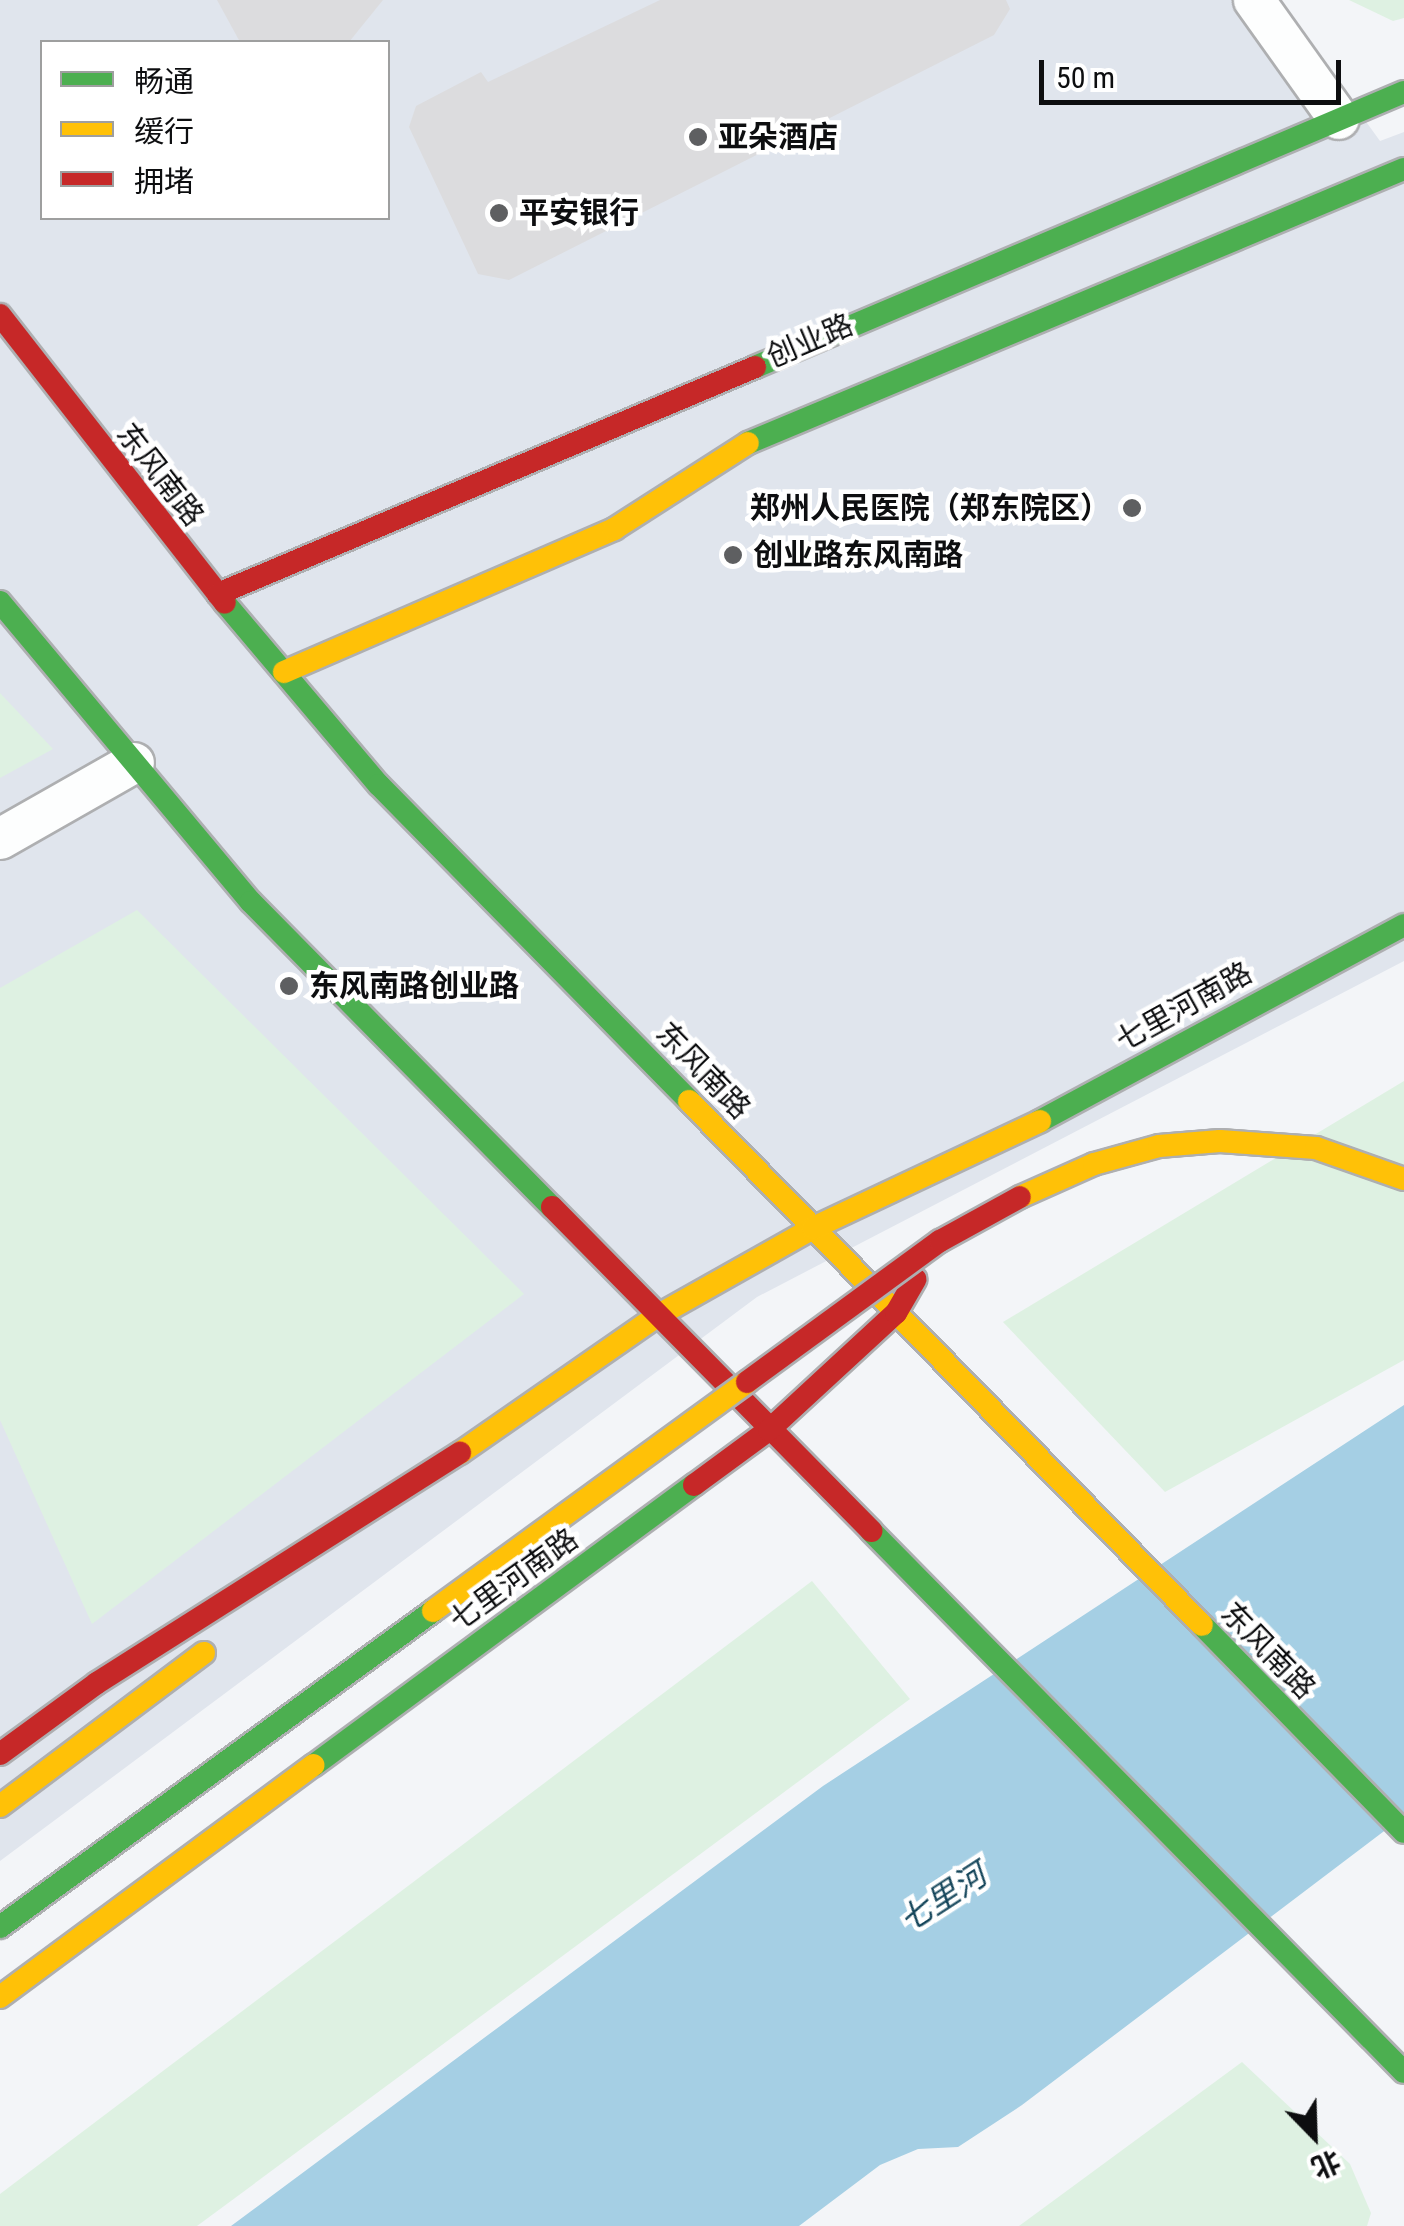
<!DOCTYPE html>
<html>
<head>
<meta charset="utf-8">
<style>
  body { margin:0 }
  #map { position:relative; width:1404px; height:2226px; overflow:hidden; background:#f3f5f8; font-family:"Roboto Condensed","Noto Sans SC",sans-serif }
  div>[style] { position:absolute }
  [style*='--x'] { left:calc(var(--x)*1px); top:calc(var(--y)*1px); width:calc(var(--w)*1px); rotate:calc(var(--a)*1deg) }
  .built>* { inset:0; background:#e0e5ed }
  .green>* { inset:0; background:#def1e2 }
  .water>* { inset:0; background:#a5cfe4 }
  .building>* { inset:0; background:#dcdcde }
  .roads { filter:drop-shadow(2px 0 #aeafb1) drop-shadow(-2px 0 #aeafb1) drop-shadow(0 2px #aeafb1) drop-shadow(0 -2px #aeafb1) }
  .street>* { height:40px; margin:-20px; padding:0 20px; transform-origin:20px; border-radius:20px; background:#fdfefe }
  .fast>* { height:22px; margin:-11px; padding:0 11px; transform-origin:11px; border-radius:11px; background:#4caf50 }
  .slow>* { height:22px; margin:-11px; padding:0 11px; transform-origin:11px; border-radius:11px; background:#ffc107 }
  .jam>* { height:22px; margin:-11px; padding:0 11px; transform-origin:11px; border-radius:11px; background:#c62828 }
  .bridges { filter:drop-shadow(2px 0 #aeafb1) drop-shadow(-2px 0 #aeafb1) drop-shadow(0 2px #aeafb1) drop-shadow(0 -2px #aeafb1) }
  .fast-bridge>* { height:22px; margin:-11px; padding:0 11px; transform-origin:11px; border-radius:11px; background:#4caf50 }
  .slow-bridge>* { height:22px; margin:-11px; padding:0 11px; transform-origin:11px; border-radius:11px; background:#ffc107 }
  .jam-bridge>* { height:22px; margin:-11px; padding:0 11px; transform-origin:11px; border-radius:11px; background:#c62828 }
  .dots>* { width:28px; height:28px; translate:-50% -50%; box-sizing:border-box; border:5px solid #fff; border-radius:50% }
  span { translate:-50% -50%; white-space:nowrap; text-align:center; line-height:1.15; -webkit-text-stroke:9px #fff; paint-order:stroke }
  .poi-label { font-size:30px; color:#0d0e10; font-weight:700 }
  .left { translate:0 -50%; text-align:left }
  .right { translate:-100% -50%; text-align:right }
  .street-label { font-size:30px; color:#0d0e10 }
  .water-label { font-size:32px; color:#14455a; font-style:italic }
  .legend { position:absolute; left:40px; top:40px; width:350px; height:180px; box-sizing:border-box; background:#fff; border:2px solid #9e9f9f; margin:0; padding:12px 18px; list-style:none; font-size:30px; color:#0d0e10 }
  .legend li { display:flex; align-items:center; gap:20px; height:50px }
  .legend b { width:50px; border:2px solid #9e9f9f }
  .north { position:absolute; left:1264px; top:2086px; width:100px; height:100px; -webkit-text-stroke:8px #fff; paint-order:stroke; rotate:157deg; font-size:28px; font-weight:700; line-height:40px; text-align:center; color:#0d0e10 }
  .north::after { content:''; display:block; margin:auto; width:35px; height:45px; background:#0d0e10; clip-path:polygon(50% 0,100% 100%,50% 72%,0 100%) }
  .scale { position:absolute; left:1039px; top:60px; width:302px; height:45px; box-sizing:border-box; border:5px solid #0d0e10; border-top:0; padding-left:12px; font-size:30px; line-height:35px; white-space:nowrap; color:#0d0e10; -webkit-text-stroke:8px #fff; paint-order:stroke }
</style>
</head>
<body>
<div id="map">
  <div class="built">
    <div style="clip-path:polygon(evenodd,0 0,1278px 0,1380px 141px,1404px 132px,1404px 961px,757px 1297px,0 1861px,0 0,42px 42px,388px 42px,388px 218px,42px 218px,42px 42px)"></div>
  </div>
  <div class="green">
    <div style="clip-path:polygon(1349px 0,1404px 0,1404px 18px,1393px 21px)"></div>
    <div style="clip-path:polygon(0 693px,53px 749px,0 778px)"></div>
    <div style="clip-path:polygon(137px 910px,524px 1294px,92px 1624px,0 1420px,0 988px)"></div>
    <div style="clip-path:polygon(1404px 1081px,1404px 1360px,1165px 1492px,1003px 1322px)"></div>
    <div style="clip-path:polygon(812px 1581px,910px 1699px,197px 2226px,0 2226px,0 2194px)"></div>
    <div style="clip-path:polygon(1242px 2062px,1350px 2164px,1371px 2213px,1367px 2226px,1019px 2226px)"></div>
  </div>
  <div class="water">
    <div style="clip-path:polygon(1404px 1405px,1404px 1816px,1022px 2105px,958px 2147px,918px 2149px,880px 2165px,799px 2226px,231px 2226px,823px 1786px)"></div>
  </div>
  <div class="building">
    <div style="clip-path:polygon(217px 0,383px 0,349px 42px,240px 42px)"></div>
    <div style="clip-path:polygon(660px 0,1006px 0,1010px 9px,994px 35px,509px 280px,478px 274px,409px 127px,416px 106px,481px 72px,488px 82px)"></div>
  </div>
  <div class="roads">
    <div class="street">
      <div style="--x:1254;--y:0;--w:146;--a:54.5"></div>
      <div style="--x:0;--y:839;--w:154;--a:-29.6"></div>
    </div>
    <div class="fast">
      <div style="--x:755;--y:367;--w:705;--a:-22.96"></div>
      <div style="--x:748;--y:443;--w:711;--a:-22.67"></div>
      <div style="--x:0;--y:602;--w:391;--a:50.1"></div>
      <div style="--x:251;--y:902;--w:429;--a:45.4"></div>
      <div style="--x:225;--y:603;--w:238;--a:49.8"></div>
      <div style="--x:379;--y:785;--w:443;--a:45.5"></div>
      <div style="--x:1040;--y:1121;--w:413;--a:-28.3"></div>
      <div style="--x:871;--y:1531;--w:759;--a:45.43"></div>
      <div style="--x:1202;--y:1625;--w:289;--a:45.7"></div>
      <div style="--x:314;--y:1765;--w:472;--a:-36.4"></div>
    </div>
    <div class="slow">
      <div style="--x:284;--y:672;--w:360;--a:-23.4"></div>
      <div style="--x:614;--y:529;--w:159;--a:-32.7"></div>
      <div style="--x:689;--y:1101;--w:733;--a:45.61"></div>
      <div style="--x:460;--y:1453;--w:240;--a:-34.8"></div>
      <div style="--x:657;--y:1316;--w:179;--a:-29.4"></div>
      <div style="--x:813;--y:1228;--w:251;--a:-25.2"></div>
      <div style="--x:0;--y:1806;--w:255;--a:-36.9"></div>
      <div style="--x:0;--y:1997;--w:390;--a:-36.5"></div>
    </div>
    <div class="jam">
      <div style="--x:0;--y:315;--w:365;--a:52"></div>
      <div style="--x:218;--y:594;--w:583;--a:-22.91"></div>
      <div style="--x:552;--y:1207;--w:455;--a:45.4"></div>
      <div style="--x:694;--y:1485;--w:93;--a:-36.3"></div>
      <div style="--x:769;--y:1430;--w:173;--a:-42.7"></div>
      <div style="--x:896;--y:1313;--w:39;--a:-60"></div>
      <div style="--x:0;--y:1754;--w:120;--a:-36.2"></div>
      <div style="--x:97;--y:1683;--w:430;--a:-32.4"></div>
    </div>
  </div>
  <div class="bridges">
    <div class="fast-bridge">
      <div style="--x:0;--y:1927;--w:536;--a:-36.12"></div>
    </div>
    <div class="slow-bridge">
      <div style="--x:1020;--y:1197;--w:81;--a:-24"></div>
      <div style="--x:1094;--y:1164;--w:67;--a:-15.5"></div>
      <div style="--x:1159;--y:1146;--w:61;--a:-4.7"></div>
      <div style="--x:1220;--y:1141;--w:96;--a:4.2"></div>
      <div style="--x:1316;--y:1148;--w:93;--a:19.4"></div>
      <div style="--x:433;--y:1611;--w:389;--a:-36.1"></div>
    </div>
    <div class="jam-bridge">
      <div style="--x:747;--y:1382;--w:239;--a:-36.2"></div>
      <div style="--x:940;--y:1241;--w:91;--a:-28.8"></div>
    </div>
  </div>
  <div class="dots">
    <div style="left:698px;top:137px;background:#5e5f61"></div>
    <div style="left:499px;top:213px;background:#5e5f61"></div>
    <div style="left:1132px;top:508px;background:#5e5f61"></div>
    <div style="left:733px;top:555px;background:#5e5f61"></div>
    <div style="left:289px;top:986px;background:#5e5f61"></div>
  </div>
  <div class="poi-label">
    <span class="left" style="left:718px;top:137px">亚朵酒店</span>
    <span class="left" style="left:519px;top:213px">平安银行</span>
    <span class="right" style="left:1110px;top:508px">郑州人民医院（郑东院区）</span>
    <span class="left" style="left:753px;top:555px">创业路东风南路</span>
    <span class="left" style="left:309px;top:986px">东风南路创业路</span>
  </div>
  <div class="street-label">
    <span style="left:810px;top:341px;rotate:-23deg">创业路</span>
    <span style="left:160px;top:475px;rotate:52deg">东风南路</span>
    <span style="left:1184px;top:1007px;rotate:-29deg">七里河南路</span>
    <span style="left:703px;top:1071px;rotate:46deg">东风南路</span>
    <span style="left:514px;top:1580px;rotate:-36deg">七里河南路</span>
    <span style="left:1268px;top:1651px;rotate:46deg">东风南路</span>
  </div>
  <div class="water-label">
    <span style="left:943px;top:1898px;rotate:-33deg">七里河</span>
  </div>
  <ul class="legend">
  <li><b style="height:12px;background:#4caf50"></b>畅通</li>
  <li><b style="height:12px;background:#ffc107"></b>缓行</li>
  <li><b style="height:12px;background:#c62828"></b>拥堵</li>
  </ul>
  <div class="north">北</div>
  <div class="scale">50 m</div>
</div>
</body>
</html>
